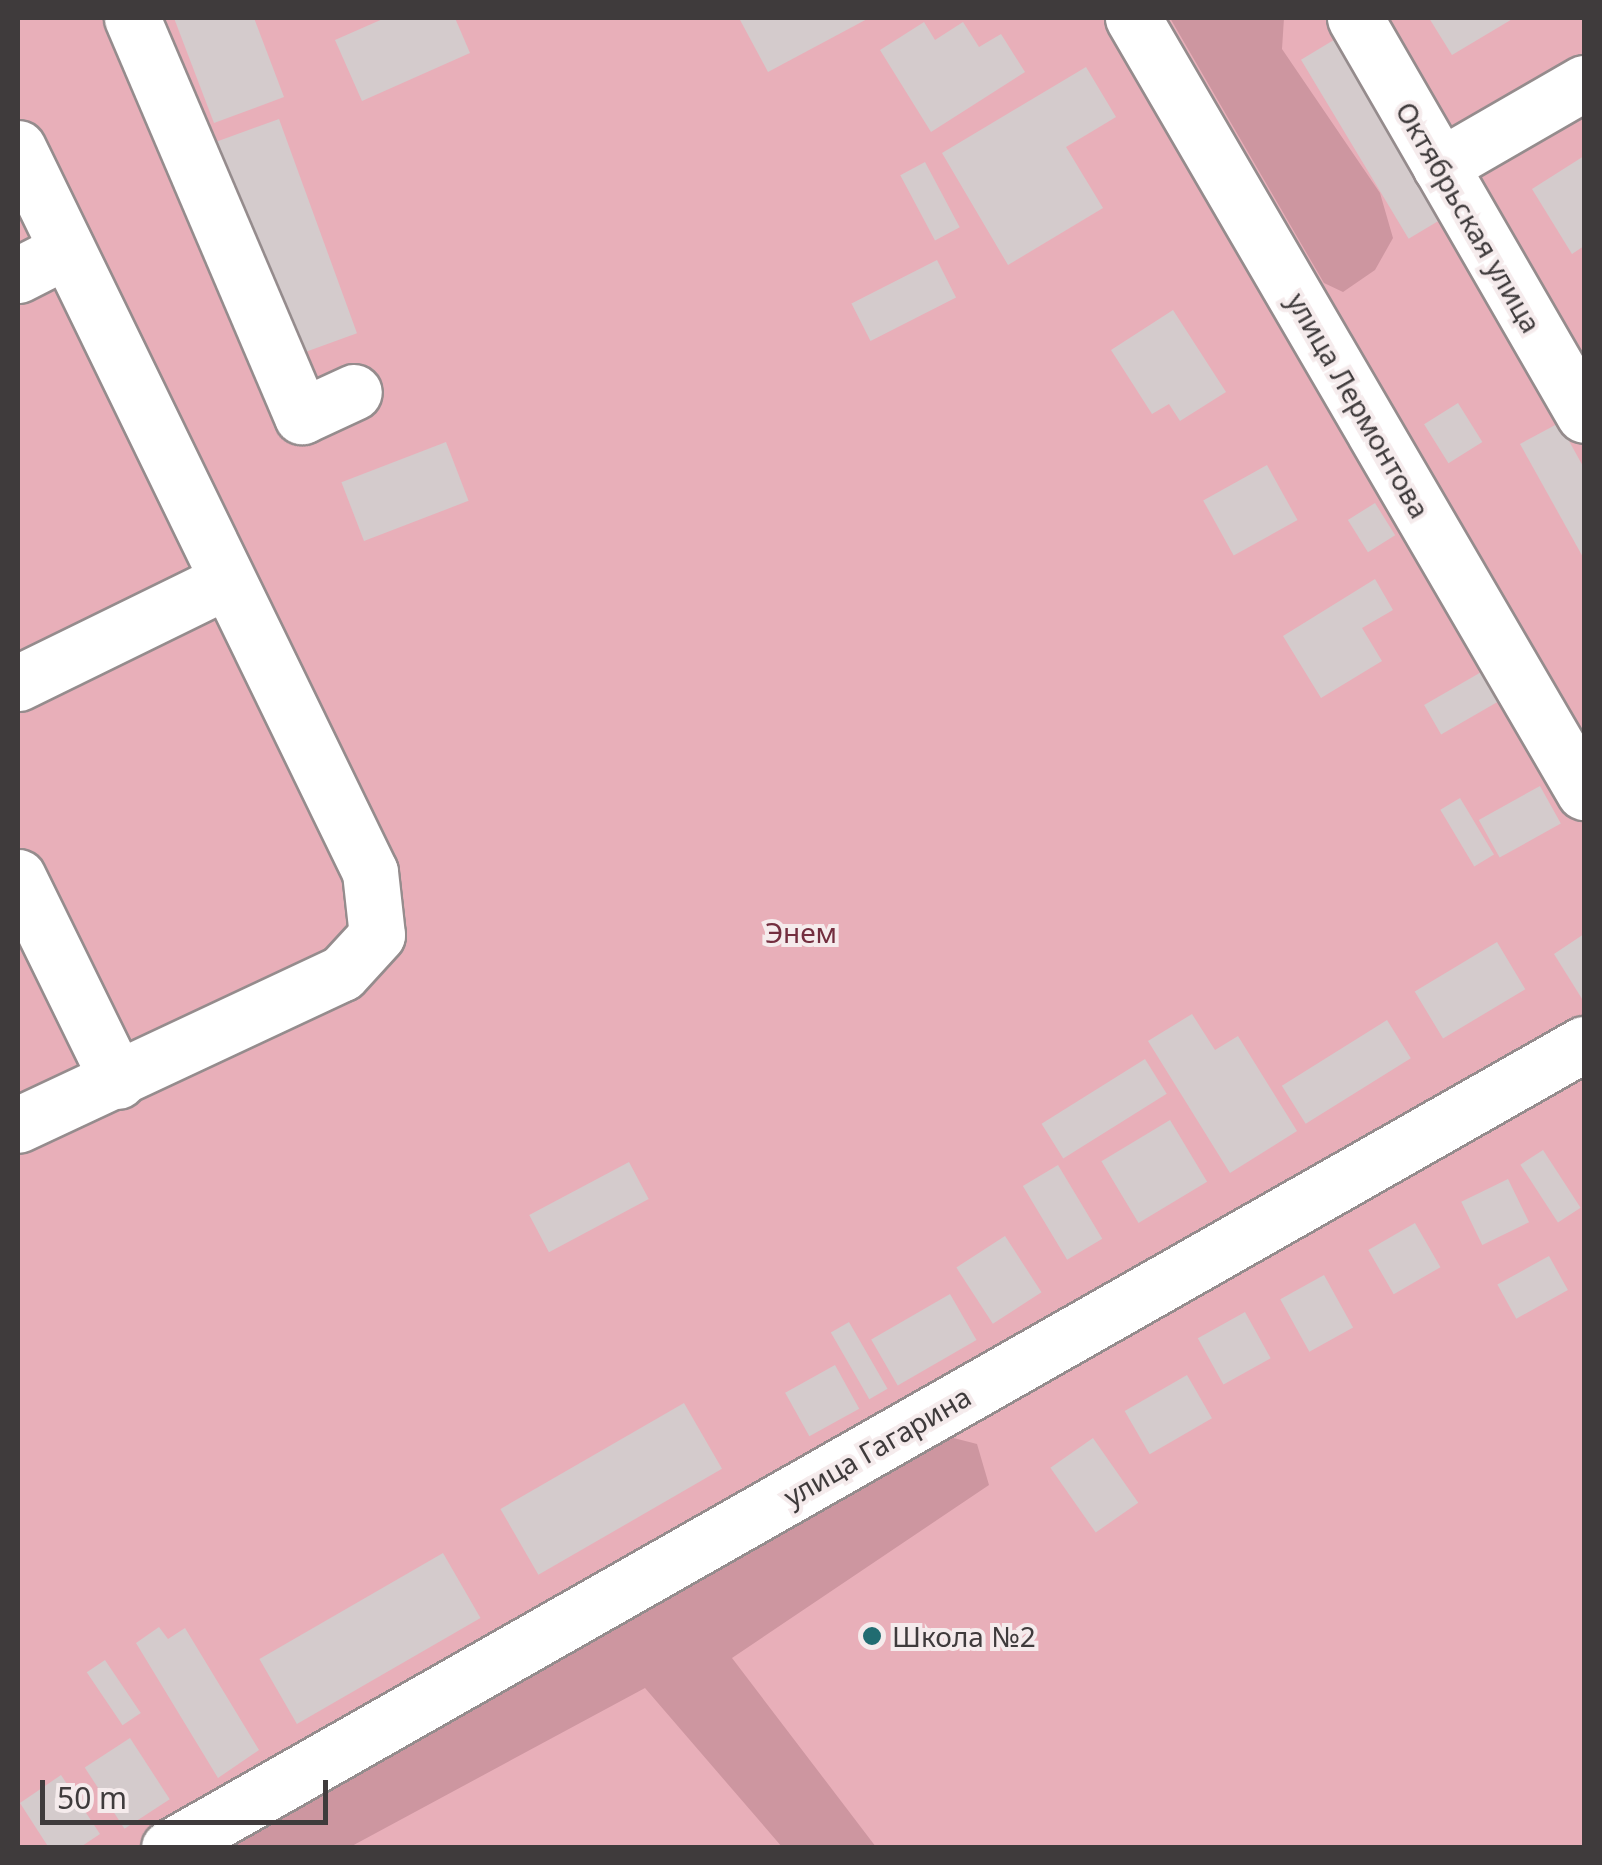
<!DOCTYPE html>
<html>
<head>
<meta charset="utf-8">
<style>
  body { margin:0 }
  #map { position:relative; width:1602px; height:1865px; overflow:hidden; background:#f5ebec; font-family:"Noto Sans",sans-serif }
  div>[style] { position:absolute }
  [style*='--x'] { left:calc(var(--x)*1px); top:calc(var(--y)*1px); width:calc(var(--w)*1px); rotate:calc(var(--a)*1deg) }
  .green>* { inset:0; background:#e8afb9; transform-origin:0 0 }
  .forest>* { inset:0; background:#cd96a0 }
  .building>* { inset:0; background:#d4cbcc; transform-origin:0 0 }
  .roads { filter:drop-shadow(2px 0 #958c8d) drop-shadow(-2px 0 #958c8d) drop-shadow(0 2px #958c8d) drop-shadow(0 -2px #958c8d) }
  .minor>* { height:55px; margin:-27.5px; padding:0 27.5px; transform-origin:27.5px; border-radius:27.5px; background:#fff }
  .dots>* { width:28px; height:28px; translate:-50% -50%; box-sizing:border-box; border:5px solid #f5ebec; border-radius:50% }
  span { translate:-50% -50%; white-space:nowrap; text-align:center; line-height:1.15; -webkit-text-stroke:8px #f5ebec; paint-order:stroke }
  .street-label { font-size:28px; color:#3f3b3c }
  .park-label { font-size:28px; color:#732e3f }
  .poi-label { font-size:28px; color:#3f3b3c }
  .left { translate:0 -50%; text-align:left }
  .frame { position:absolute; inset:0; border:20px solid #3f3b3c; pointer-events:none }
  .scale { position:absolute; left:40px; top:1780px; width:288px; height:45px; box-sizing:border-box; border:5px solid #3f3b3c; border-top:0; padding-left:12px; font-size:30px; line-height:35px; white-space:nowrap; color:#3f3b3c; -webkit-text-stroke:8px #f5ebec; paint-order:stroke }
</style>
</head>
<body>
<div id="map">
  <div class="green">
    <div style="left:18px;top:18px;width:1566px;height:1829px"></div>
  </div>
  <div class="forest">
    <div style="clip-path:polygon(1170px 18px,1284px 18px,1282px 49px,1380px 193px,1393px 238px,1375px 270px,1343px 292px,1324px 283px)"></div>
    <div style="clip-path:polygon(938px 1434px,977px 1444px,989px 1485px,732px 1658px,876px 1847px,782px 1847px,645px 1688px,350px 1847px,215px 1848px)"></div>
  </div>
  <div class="building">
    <div style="clip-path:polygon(174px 18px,254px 18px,284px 97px,214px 123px)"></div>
    <div style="clip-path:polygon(385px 18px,455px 18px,470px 53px,362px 101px,335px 40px)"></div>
    <div style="clip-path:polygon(739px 18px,869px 18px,768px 72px)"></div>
    <div style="clip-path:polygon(1429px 18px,1514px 18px,1452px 55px)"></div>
    <div style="clip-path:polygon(924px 22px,935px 40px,963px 22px,979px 47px,1001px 34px,1025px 72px,931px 132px,880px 50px)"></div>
    <div style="left:1337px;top:38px;width:209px;height:42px;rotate:59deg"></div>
    <div style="clip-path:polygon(1086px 67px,1116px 117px,1066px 147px,1103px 208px,1008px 265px,942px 153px)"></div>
    <div style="left:279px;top:119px;width:228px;height:74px;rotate:70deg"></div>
    <div style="clip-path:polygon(1584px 156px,1584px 246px,1572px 254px,1532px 189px)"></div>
    <div style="left:925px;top:162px;width:74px;height:28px;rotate:62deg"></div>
    <div style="left:937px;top:260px;width:42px;height:96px;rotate:63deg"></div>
    <div style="clip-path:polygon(1173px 310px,1226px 392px,1180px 421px,1169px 404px,1152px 414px,1111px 350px)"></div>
    <div style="left:1458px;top:403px;width:46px;height:40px;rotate:58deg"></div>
    <div style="clip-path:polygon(1559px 423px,1584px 468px,1584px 559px,1520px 444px)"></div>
    <div style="left:446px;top:442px;width:63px;height:112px;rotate:69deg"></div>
    <div style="left:1267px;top:465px;width:63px;height:73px;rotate:61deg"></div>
    <div style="left:1375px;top:503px;width:38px;height:32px;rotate:58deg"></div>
    <div style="clip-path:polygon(1375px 579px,1393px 610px,1362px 628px,1382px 661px,1321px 698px,1283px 636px)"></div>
    <div style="left:1483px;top:671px;width:34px;height:68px;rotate:60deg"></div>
    <div style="left:1540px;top:786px;width:43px;height:70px;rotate:61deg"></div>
    <div style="left:1460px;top:798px;width:66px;height:23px;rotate:59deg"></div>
    <div style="clip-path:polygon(1584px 934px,1584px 1002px,1554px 954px)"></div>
    <div style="left:1497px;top:942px;width:55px;height:96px;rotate:59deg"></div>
    <div style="clip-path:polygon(1192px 1014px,1215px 1050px,1238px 1036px,1297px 1131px,1230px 1173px,1148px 1041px)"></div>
    <div style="left:1387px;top:1020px;width:45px;height:124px;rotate:58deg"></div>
    <div style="left:1145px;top:1059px;width:41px;height:122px;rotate:58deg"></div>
    <div style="left:1170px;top:1120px;width:72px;height:80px;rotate:59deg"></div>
    <div style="left:1543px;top:1150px;width:69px;height:27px;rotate:57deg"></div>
    <div style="left:629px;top:1162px;width:42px;height:113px;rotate:62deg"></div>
    <div style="left:1058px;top:1165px;width:86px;height:41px;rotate:59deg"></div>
    <div style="left:1508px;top:1179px;width:48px;height:52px;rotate:64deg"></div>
    <div style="left:1415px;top:1223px;width:51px;height:54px;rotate:60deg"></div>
    <div style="left:1005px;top:1236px;width:67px;height:58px;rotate:57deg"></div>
    <div style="left:1549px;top:1256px;width:39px;height:59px;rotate:61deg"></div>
    <div style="left:1324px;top:1275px;width:60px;height:50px;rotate:61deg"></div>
    <div style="left:950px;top:1294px;width:53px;height:91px;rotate:60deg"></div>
    <div style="left:1245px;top:1312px;width:53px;height:54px;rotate:61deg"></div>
    <div style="left:849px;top:1322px;width:77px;height:21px;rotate:60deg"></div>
    <div style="left:835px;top:1365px;width:50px;height:57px;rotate:61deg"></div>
    <div style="left:1187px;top:1375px;width:50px;height:72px;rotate:60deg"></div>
    <div style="left:684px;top:1403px;width:76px;height:212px;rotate:60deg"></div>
    <div style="left:1093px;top:1438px;width:79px;height:52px;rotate:55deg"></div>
    <div style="left:443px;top:1553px;width:75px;height:212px;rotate:60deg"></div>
    <div style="clip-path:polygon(159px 1627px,168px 1639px,185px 1628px,259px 1750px,218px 1778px,136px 1643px)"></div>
    <div style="left:105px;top:1660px;width:64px;height:22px;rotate:56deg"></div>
    <div style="left:130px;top:1738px;width:73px;height:54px;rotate:57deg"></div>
    <div style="clip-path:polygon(61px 1775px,100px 1834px,79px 1848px,49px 1848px,20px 1803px)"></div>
  </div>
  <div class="roads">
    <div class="minor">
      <div style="--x:132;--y:18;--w:433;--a:66.9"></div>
      <div style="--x:302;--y:416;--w:57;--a:-24.8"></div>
      <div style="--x:1133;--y:18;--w:896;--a:59.77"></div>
      <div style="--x:1355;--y:18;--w:458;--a:60"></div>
      <div style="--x:18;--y:148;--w:805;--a:64.07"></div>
      <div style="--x:370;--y:872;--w:63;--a:83.7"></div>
      <div style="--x:377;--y:935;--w:52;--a:132.6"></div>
      <div style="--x:342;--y:973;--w:358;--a:154.9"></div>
      <div style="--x:1440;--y:166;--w:166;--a:-30"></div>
      <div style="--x:18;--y:275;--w:55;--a:-27"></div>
      <div style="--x:18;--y:683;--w:232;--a:-26.1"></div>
      <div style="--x:18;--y:877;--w:227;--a:63.9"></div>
      <div style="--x:169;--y:1848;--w:1627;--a:-29.61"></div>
    </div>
  </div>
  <div class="dots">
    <div style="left:872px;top:1636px;background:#216c71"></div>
  </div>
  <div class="street-label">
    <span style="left:1469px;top:217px;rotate:60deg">Октябрьская улица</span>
    <span style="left:1359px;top:405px;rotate:60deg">улица Лермонтова</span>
    <span style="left:877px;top:1446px;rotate:-30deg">улица Гагарина</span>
  </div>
  <div class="park-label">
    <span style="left:801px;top:932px">Энем</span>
  </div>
  <div class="poi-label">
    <span class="left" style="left:892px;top:1636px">Школа №2</span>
  </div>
  <div class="frame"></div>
  <div class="scale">50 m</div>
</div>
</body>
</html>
